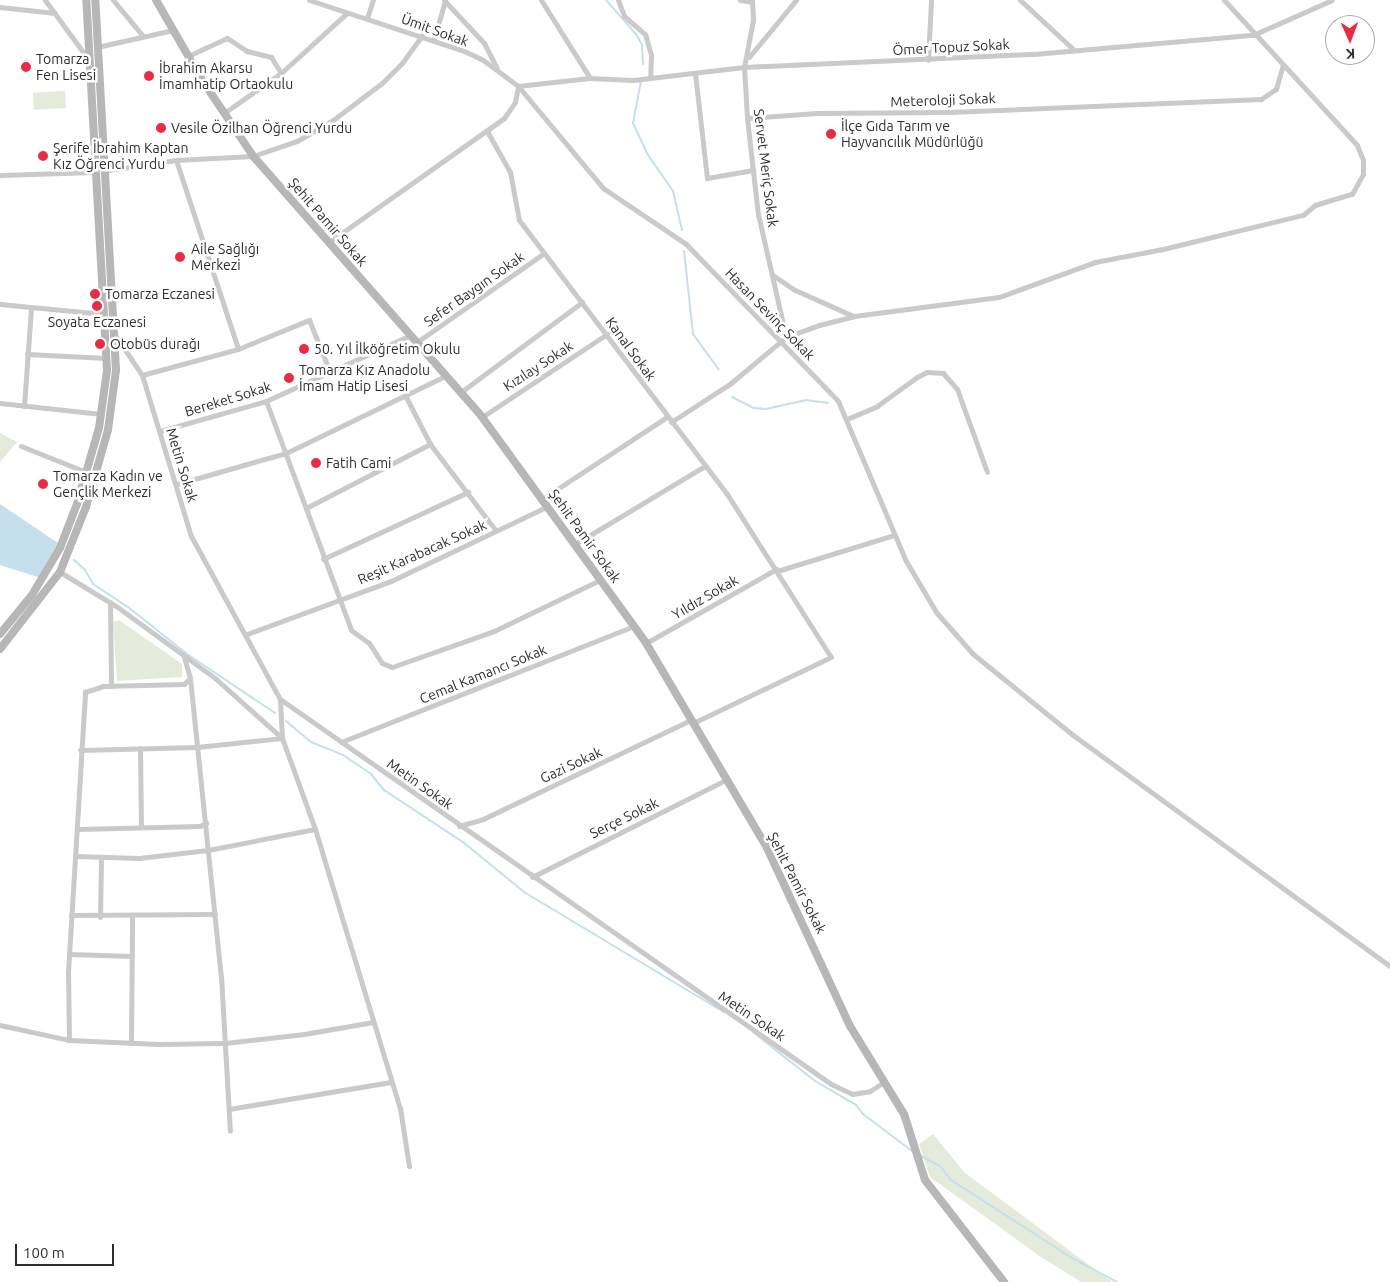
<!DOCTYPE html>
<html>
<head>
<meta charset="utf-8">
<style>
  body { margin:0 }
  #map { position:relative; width:1390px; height:1282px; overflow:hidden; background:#fff; font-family:Ubuntu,sans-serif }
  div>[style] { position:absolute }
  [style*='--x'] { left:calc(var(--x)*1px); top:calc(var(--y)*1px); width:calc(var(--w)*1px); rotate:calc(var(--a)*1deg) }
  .green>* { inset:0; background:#e5ebdb; transform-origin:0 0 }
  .water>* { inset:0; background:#c6dfec }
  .stream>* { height:2px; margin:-1px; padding:0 1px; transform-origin:1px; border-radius:1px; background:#c6dfec }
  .street>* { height:5px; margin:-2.5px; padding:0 2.5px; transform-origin:2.5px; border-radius:2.5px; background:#cacaca }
  .secondary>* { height:8px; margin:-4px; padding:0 4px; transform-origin:4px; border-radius:4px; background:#b7b7b7 }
  .dots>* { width:14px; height:14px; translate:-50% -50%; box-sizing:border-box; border:2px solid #fff; border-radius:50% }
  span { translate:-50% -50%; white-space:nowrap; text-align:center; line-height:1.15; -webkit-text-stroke:5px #fff; paint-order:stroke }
  .street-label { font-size:14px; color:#2d2d2d }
  .poi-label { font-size:14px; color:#2d2d2d }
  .left { translate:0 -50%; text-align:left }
  .north { position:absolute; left:1325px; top:15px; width:50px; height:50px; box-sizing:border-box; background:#fff; border:1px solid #ababab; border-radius:50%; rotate:178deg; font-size:14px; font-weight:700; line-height:20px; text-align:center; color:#2d2d2d }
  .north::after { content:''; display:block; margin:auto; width:18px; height:22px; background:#e82c45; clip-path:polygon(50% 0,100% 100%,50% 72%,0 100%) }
  .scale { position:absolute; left:15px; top:1244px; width:99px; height:22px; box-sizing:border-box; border:2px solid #2d2d2d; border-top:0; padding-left:6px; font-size:15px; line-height:18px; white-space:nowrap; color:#2d2d2d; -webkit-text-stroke:4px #fff; paint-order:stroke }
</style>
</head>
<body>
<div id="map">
  <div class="green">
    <div style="left:65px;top:91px;width:17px;height:32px;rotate:87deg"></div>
    <div style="clip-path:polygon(0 433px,17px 442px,0 462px)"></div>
    <div style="clip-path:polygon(119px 620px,182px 664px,182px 677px,117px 681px,113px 622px)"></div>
    <div style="clip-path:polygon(933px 1134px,965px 1173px,1112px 1282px,1081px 1282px,1038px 1255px,930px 1177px,919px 1144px)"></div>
  </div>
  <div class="water">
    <div style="clip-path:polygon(0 504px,58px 543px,41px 578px,0 565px)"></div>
  </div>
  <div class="stream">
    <div style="--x:606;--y:0;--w:45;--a:48.6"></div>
    <div style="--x:636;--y:34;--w:13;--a:61"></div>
    <div style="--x:642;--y:45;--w:19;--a:87"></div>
    <div style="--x:641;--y:81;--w:43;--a:100.8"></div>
    <div style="--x:633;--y:123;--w:35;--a:65"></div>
    <div style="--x:648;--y:155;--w:44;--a:55.2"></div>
    <div style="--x:673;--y:191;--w:40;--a:77"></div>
    <div style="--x:684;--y:251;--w:83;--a:83.8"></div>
    <div style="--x:693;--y:334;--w:44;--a:54.2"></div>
    <div style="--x:732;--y:397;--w:25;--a:27"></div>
    <div style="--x:754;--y:408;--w:12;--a:5"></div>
    <div style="--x:766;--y:409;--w:41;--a:-12.7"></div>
    <div style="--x:806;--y:400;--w:22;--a:8"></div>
    <div style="--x:74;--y:560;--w:15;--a:42"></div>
    <div style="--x:85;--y:570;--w:16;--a:60"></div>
    <div style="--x:93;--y:584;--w:42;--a:33.3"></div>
    <div style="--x:128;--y:607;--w:75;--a:38.5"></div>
    <div style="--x:187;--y:654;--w:106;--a:33.8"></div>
    <div style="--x:286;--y:721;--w:33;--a:40"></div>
    <div style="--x:311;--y:742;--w:35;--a:22"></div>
    <div style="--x:343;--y:755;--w:34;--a:34"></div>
    <div style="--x:371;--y:774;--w:21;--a:51"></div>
    <div style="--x:384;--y:790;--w:95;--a:33.4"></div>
    <div style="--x:463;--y:842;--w:79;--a:39.3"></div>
    <div style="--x:524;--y:892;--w:233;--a:31"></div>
    <div style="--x:753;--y:1032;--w:79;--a:38.3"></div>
    <div style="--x:815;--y:1081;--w:48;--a:30.3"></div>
    <div style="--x:856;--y:1105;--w:11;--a:52"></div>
    <div style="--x:863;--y:1114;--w:61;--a:37.1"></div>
    <div style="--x:921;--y:1156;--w:21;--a:28"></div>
    <div style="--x:940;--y:1166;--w:18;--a:52"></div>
    <div style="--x:951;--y:1180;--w:144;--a:32.8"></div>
    <div style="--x:1072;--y:1258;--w:51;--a:28.1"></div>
  </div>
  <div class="street">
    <div style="--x:45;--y:0;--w:73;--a:53.9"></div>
    <div style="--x:113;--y:0;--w:47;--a:50.2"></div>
    <div style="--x:309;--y:0;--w:163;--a:18.2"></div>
    <div style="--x:464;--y:51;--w:21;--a:25"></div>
    <div style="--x:483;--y:60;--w:44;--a:36.6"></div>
    <div style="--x:518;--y:86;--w:133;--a:50.2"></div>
    <div style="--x:603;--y:188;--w:100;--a:34"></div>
    <div style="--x:686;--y:244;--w:219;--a:45.9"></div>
    <div style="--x:838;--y:401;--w:174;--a:67"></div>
    <div style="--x:906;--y:561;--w:59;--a:59.5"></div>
    <div style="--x:936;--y:612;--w:56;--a:48.6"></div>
    <div style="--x:973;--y:654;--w:129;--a:39"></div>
    <div style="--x:1073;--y:735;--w:392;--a:36.1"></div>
    <div style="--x:444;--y:0;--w:59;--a:47.1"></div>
    <div style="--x:484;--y:43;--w:28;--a:63"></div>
    <div style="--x:541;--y:0;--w:92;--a:57.9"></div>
    <div style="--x:618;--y:0;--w:17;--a:69"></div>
    <div style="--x:624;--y:16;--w:28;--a:41"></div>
    <div style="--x:645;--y:34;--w:22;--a:74"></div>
    <div style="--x:651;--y:55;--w:23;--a:92"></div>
    <div style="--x:740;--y:0;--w:12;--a:9"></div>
    <div style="--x:752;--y:0;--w:20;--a:87"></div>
    <div style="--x:753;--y:20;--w:48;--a:100.8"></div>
    <div style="--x:744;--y:67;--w:51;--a:86.6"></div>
    <div style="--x:747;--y:118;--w:97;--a:83.5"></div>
    <div style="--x:758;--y:214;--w:126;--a:77.2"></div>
    <div style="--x:1020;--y:0;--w:74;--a:42.8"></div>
    <div style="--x:0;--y:7;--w:55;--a:6.2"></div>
    <div style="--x:367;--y:18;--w:19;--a:-72"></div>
    <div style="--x:434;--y:39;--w:40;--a:-74"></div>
    <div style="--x:97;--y:47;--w:78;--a:-12.6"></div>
    <div style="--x:188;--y:56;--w:43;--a:-24.8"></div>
    <div style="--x:227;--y:38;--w:24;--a:33"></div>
    <div style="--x:247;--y:51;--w:25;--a:14"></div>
    <div style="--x:271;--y:57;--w:19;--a:58"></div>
    <div style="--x:749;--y:57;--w:74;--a:-50.5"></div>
    <div style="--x:928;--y:60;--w:60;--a:-87.1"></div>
    <div style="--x:695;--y:73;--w:106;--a:83.5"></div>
    <div style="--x:707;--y:178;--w:47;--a:-9.9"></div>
    <div style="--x:518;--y:86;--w:72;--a:-6.3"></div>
    <div style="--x:590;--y:78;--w:43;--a:2.7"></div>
    <div style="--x:633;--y:80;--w:112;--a:-6.7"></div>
    <div style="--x:744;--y:67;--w:290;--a:-2.6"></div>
    <div style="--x:1034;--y:54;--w:220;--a:-5"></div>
    <div style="--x:1253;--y:35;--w:86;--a:-23.9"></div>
    <div style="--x:224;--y:113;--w:70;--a:-35.1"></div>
    <div style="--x:281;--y:73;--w:89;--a:-42.3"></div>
    <div style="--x:747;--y:118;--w:70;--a:-4.1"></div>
    <div style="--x:817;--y:113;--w:133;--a:-0.4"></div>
    <div style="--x:950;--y:112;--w:311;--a:-2.4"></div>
    <div style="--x:1261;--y:99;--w:18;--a:-34"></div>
    <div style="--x:1276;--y:89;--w:25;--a:-74"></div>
    <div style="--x:487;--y:131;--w:47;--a:60.7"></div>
    <div style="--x:510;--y:172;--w:49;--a:79.4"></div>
    <div style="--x:519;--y:220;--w:344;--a:52.8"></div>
    <div style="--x:727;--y:494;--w:193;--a:57.5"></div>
    <div style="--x:831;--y:657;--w:153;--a:154.4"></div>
    <div style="--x:176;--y:160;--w:199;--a:71.8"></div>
    <div style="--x:103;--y:171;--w:74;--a:-8.6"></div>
    <div style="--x:176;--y:160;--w:77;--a:-3"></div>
    <div style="--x:253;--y:156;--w:46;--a:-18.8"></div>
    <div style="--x:297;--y:141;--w:42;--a:-30.3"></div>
    <div style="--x:333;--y:120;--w:61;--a:-37.1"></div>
    <div style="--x:382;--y:83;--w:28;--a:-45"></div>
    <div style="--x:402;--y:63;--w:34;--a:-54"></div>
    <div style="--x:0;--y:175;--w:94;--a:-1.8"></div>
    <div style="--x:329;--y:242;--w:214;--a:-35.3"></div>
    <div style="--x:504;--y:118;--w:19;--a:-55"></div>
    <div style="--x:515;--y:102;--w:16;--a:-79"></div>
    <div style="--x:774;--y:276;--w:25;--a:34"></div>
    <div style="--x:795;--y:290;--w:64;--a:24.1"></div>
    <div style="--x:0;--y:304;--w:104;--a:5.5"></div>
    <div style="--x:115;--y:335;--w:48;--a:56"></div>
    <div style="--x:142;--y:375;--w:168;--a:73.1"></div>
    <div style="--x:191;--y:536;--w:186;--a:61.4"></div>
    <div style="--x:280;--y:699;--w:672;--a:34.94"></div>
    <div style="--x:831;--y:1084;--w:23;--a:25"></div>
    <div style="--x:852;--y:1094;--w:18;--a:-9"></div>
    <div style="--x:870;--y:1091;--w:17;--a:-33"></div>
    <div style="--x:417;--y:342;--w:155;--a:-35"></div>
    <div style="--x:27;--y:354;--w:79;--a:2.9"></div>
    <div style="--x:142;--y:375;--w:99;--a:-15.2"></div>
    <div style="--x:238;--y:349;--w:77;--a:-22.2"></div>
    <div style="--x:309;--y:320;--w:56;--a:68"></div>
    <div style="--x:461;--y:392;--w:151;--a:-36.6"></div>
    <div style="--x:406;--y:397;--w:53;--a:62.9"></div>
    <div style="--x:430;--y:444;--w:109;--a:52.8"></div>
    <div style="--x:266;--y:401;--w:244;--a:69.6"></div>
    <div style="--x:351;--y:630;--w:22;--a:36"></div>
    <div style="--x:369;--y:643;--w:24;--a:57"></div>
    <div style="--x:382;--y:663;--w:11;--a:22"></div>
    <div style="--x:392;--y:667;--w:108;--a:-19.4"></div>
    <div style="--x:494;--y:631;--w:118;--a:-25.7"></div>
    <div style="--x:0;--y:403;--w:102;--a:6.2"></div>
    <div style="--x:24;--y:406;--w:98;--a:-85.9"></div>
    <div style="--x:482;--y:417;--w:150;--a:-33.6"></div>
    <div style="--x:847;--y:419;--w:33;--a:-23"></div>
    <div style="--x:877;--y:406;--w:49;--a:-35.9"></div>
    <div style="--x:917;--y:377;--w:11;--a:-27"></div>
    <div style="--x:927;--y:372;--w:16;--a:4"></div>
    <div style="--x:943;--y:373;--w:21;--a:49"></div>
    <div style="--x:957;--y:389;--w:88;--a:70.1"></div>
    <div style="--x:671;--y:422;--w:72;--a:-33"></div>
    <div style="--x:731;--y:383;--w:72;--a:-39.9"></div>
    <div style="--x:786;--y:337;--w:35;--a:-20"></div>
    <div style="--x:819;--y:325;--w:36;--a:-14"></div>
    <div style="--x:854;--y:316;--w:146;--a:-7.5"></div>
    <div style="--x:999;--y:297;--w:102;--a:-20"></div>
    <div style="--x:1095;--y:262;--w:69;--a:-10.8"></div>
    <div style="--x:1163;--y:249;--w:144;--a:-13.7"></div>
    <div style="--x:1303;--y:215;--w:16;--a:-40"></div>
    <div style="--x:1315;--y:205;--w:39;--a:-17"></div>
    <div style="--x:1352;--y:194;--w:23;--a:-61"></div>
    <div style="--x:1363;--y:174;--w:14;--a:-90"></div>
    <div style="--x:1363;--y:160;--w:16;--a:-112"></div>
    <div style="--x:1357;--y:145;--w:197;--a:-132.5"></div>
    <div style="--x:160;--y:431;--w:110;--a:-15.8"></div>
    <div style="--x:266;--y:401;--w:159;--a:-24.5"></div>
    <div style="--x:21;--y:446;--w:70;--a:21.8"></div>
    <div style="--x:177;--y:484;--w:113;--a:-15.9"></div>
    <div style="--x:286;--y:453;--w:179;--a:-25.8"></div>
    <div style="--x:542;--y:499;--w:149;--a:-33.3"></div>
    <div style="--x:306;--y:508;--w:140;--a:-27.3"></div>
    <div style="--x:575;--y:544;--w:152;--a:-31"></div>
    <div style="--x:323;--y:559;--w:160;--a:-24.8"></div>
    <div style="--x:777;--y:571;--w:122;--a:-17.1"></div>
    <div style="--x:60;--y:572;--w:66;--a:31.3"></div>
    <div style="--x:116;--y:606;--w:124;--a:36.1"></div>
    <div style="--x:216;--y:679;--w:89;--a:41.8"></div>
    <div style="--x:282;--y:738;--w:97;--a:70.1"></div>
    <div style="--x:315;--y:829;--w:292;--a:73.1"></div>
    <div style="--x:400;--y:1108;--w:59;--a:81.2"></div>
    <div style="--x:110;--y:602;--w:84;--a:89.3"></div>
    <div style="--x:247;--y:634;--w:153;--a:-20.2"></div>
    <div style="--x:391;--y:581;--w:174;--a:-25.5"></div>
    <div style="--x:646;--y:643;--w:150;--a:-29.6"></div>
    <div style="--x:184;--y:657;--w:22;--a:74"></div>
    <div style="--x:190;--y:678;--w:300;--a:84.1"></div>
    <div style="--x:221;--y:976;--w:155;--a:86.7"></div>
    <div style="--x:341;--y:742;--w:315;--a:-21.6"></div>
    <div style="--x:140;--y:748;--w:79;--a:89.3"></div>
    <div style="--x:80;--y:750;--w:117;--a:-1.5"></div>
    <div style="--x:197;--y:747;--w:85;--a:-6"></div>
    <div style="--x:282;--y:738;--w:39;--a:-93"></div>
    <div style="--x:459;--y:826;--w:25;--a:-16"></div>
    <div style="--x:483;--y:819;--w:230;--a:-25.5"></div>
    <div style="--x:78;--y:829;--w:122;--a:-1.4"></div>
    <div style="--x:200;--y:826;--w:7;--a:-27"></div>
    <div style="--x:75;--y:856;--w:64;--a:1.8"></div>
    <div style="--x:139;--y:858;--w:69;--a:-6.6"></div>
    <div style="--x:208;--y:850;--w:109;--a:-11.1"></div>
    <div style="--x:532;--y:877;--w:217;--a:-26.6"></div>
    <div style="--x:71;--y:915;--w:144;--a:-0.4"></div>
    <div style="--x:100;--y:917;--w:60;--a:-89"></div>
    <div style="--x:69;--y:954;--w:63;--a:1.8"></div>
    <div style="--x:0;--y:1025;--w:71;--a:12.3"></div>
    <div style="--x:69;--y:1040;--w:89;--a:2.6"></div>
    <div style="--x:158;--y:1044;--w:67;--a:-0.9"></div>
    <div style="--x:225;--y:1043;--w:80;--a:-6.5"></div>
    <div style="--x:304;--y:1034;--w:70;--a:-9.9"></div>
    <div style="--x:69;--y:1040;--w:68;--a:-90.8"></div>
    <div style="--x:68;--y:972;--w:281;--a:-86.5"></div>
    <div style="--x:85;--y:692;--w:19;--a:-18"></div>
    <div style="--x:103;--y:686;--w:81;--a:-1.4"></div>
    <div style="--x:184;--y:684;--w:8;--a:-45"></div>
    <div style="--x:131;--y:1043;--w:127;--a:-89.5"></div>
    <div style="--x:229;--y:1109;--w:164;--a:-9.5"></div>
  </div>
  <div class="secondary">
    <div style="--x:156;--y:0;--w:92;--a:60.1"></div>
    <div style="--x:202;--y:80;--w:92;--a:56.1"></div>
    <div style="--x:253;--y:156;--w:347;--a:48.7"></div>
    <div style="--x:482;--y:417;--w:279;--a:54"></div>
    <div style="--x:646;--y:643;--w:238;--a:59.4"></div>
    <div style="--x:767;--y:848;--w:196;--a:65"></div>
    <div style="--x:850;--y:1026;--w:103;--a:58.5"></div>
    <div style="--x:904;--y:1114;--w:69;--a:72.3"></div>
    <div style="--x:925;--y:1180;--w:129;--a:52.2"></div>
    <div style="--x:0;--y:634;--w:50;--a:-50.6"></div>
    <div style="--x:32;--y:595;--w:55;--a:-59.2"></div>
    <div style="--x:60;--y:548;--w:47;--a:-68.9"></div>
    <div style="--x:77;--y:504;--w:79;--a:-73.9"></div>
    <div style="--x:99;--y:428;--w:59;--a:-82.1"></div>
    <div style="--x:107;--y:370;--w:371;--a:-93.2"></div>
    <div style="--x:0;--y:649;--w:98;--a:-52.1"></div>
    <div style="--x:60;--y:572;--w:70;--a:-68.2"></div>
    <div style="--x:86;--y:507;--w:80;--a:-74.1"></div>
    <div style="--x:108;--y:430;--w:61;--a:-82.4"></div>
    <div style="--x:116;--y:370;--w:371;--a:-93.2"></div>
  </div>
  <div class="dots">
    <div style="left:26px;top:67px;background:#e82c45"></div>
    <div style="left:149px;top:76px;background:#e82c45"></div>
    <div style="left:161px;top:128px;background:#e82c45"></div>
    <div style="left:831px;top:134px;background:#e82c45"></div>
    <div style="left:43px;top:156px;background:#e82c45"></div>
    <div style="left:180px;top:257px;background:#e82c45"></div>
    <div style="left:95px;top:294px;background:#e82c45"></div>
    <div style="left:97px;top:306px;background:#e82c45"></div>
    <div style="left:100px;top:344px;background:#e82c45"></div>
    <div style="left:304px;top:349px;background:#e82c45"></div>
    <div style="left:289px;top:378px;background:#e82c45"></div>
    <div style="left:316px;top:463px;background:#e82c45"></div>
    <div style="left:43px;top:484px;background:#e82c45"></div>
  </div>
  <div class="street-label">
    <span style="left:435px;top:30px;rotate:20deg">Ümit Sokak</span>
    <span style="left:951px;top:47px;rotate:-3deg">Ömer Topuz Sokak</span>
    <span style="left:943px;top:100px;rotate:-2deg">Meteroloji Sokak</span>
    <span style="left:766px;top:168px;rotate:83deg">Servet Meriç Sokak</span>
    <span style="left:328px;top:222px;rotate:49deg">Şehit Pamir Sokak</span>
    <span style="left:474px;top:289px;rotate:-35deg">Sefer Baygın Sokak</span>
    <span style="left:770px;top:314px;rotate:46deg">Hasan Sevinç Sokak</span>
    <span style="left:631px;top:349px;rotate:54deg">Kanal Sokak</span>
    <span style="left:538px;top:366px;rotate:-33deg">Kızılay Sokak</span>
    <span style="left:228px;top:399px;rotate:-17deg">Bereket Sokak</span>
    <span style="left:182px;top:465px;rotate:73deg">Metin Sokak</span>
    <span style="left:585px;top:536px;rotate:54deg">Şehit Pamir Sokak</span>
    <span style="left:422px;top:552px;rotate:-24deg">Reşit Karabacak Sokak</span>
    <span style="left:705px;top:597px;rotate:-30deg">Yıldız Sokak</span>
    <span style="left:483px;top:674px;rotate:-22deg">Cemal Kamancı Sokak</span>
    <span style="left:571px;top:765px;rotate:-25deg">Gazi Sokak</span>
    <span style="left:420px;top:784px;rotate:35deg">Metin Sokak</span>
    <span style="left:624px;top:818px;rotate:-26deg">Serçe Sokak</span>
    <span style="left:797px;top:883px;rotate:63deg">Şehit Pamir Sokak</span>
    <span style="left:752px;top:1016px;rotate:34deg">Metin Sokak</span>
  </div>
  <div class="poi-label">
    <span class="left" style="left:36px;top:67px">Tomarza<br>Fen Lisesi</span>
    <span class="left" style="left:159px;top:76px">İbrahim Akarsu<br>İmamhatip Ortaokulu</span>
    <span class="left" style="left:841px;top:134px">İlçe Gıda Tarım ve<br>Hayvancılık Müdürlüğü</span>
    <span class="left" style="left:171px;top:128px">Vesile Özilhan Öğrenci Yurdu</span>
    <span class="left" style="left:53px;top:156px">Şerife İbrahim Kaptan<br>Kız Öğrenci Yurdu</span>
    <span class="left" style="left:191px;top:257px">Aile Sağlığı<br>Merkezi</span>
    <span class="left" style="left:105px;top:294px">Tomarza Eczanesi</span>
    <span style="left:97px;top:322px">Soyata Eczanesi</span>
    <span class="left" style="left:110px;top:344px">Otobüs durağı</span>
    <span class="left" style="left:314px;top:349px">50. Yıl İlköğretim Okulu</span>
    <span class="left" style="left:299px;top:378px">Tomarza Kız Anadolu<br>İmam Hatip Lisesi</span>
    <span class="left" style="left:326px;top:463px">Fatih Cami</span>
    <span class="left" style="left:53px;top:484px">Tomarza Kadın ve<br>Gençlik Merkezi</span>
  </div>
  <div class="north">K</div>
  <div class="scale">100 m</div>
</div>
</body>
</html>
